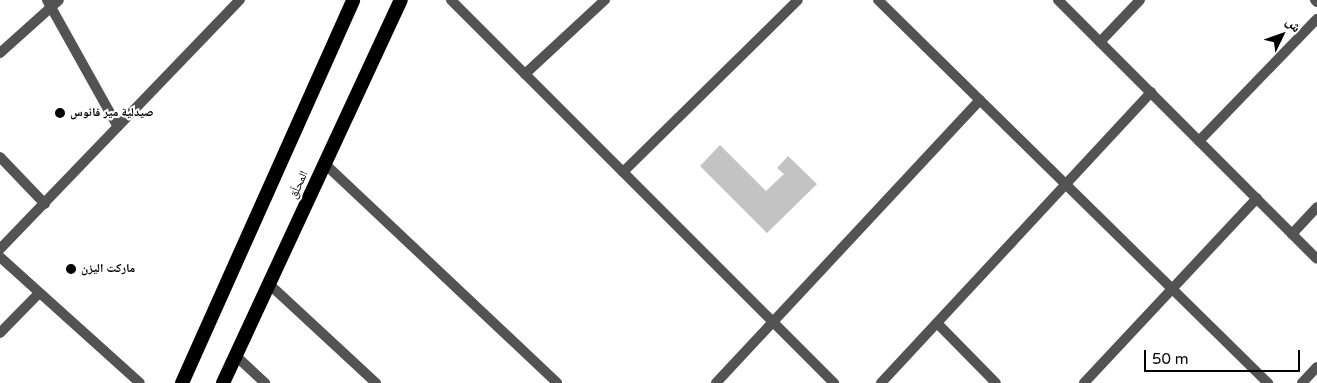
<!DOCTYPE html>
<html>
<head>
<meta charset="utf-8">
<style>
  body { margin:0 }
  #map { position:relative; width:1317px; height:383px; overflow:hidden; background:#fff; font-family:"Varela Round","Noto Naskh Arabic",sans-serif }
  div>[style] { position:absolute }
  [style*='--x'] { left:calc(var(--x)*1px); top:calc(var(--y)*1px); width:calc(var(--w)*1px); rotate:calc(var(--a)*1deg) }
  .building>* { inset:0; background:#c3c3c3 }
  .minor>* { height:10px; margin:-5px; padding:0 5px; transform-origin:5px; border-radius:5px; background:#535353 }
  .trunk>* { height:14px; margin:-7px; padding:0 7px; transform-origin:7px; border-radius:7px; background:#000 }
  .dots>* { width:14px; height:14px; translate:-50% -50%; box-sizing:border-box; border:2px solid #fff; border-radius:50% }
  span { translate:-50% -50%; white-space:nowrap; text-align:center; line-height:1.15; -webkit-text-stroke:4px #fff; paint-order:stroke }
  .poi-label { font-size:12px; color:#000; font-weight:700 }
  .left { translate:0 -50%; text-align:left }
  .street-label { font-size:12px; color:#000 }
  .north { position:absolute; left:1257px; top:10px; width:50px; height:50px; -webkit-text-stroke:4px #fff; paint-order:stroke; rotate:48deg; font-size:14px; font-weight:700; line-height:20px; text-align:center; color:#000 }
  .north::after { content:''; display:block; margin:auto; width:18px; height:22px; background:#000; clip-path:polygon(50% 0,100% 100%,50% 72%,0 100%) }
  .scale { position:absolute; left:1144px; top:350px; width:156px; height:22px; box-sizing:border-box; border:2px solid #000; border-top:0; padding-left:6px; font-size:15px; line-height:18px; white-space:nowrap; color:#000; -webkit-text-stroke:4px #fff; paint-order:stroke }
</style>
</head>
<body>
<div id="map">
  <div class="building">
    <div style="clip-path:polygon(720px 145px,766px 191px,784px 174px,777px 168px,788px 156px,817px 184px,767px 233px,700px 166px)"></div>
  </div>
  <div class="minor">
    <div style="--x:47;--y:0;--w:145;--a:60.8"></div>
    <div style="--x:451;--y:0;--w:542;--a:45"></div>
    <div style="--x:878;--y:0;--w:547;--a:44.48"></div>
    <div style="--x:1058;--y:0;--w:366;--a:45"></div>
    <div style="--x:1315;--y:0;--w:3;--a:45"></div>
    <div style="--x:1100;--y:42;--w:58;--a:-46.4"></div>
    <div style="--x:0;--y:53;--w:79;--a:-41.9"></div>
    <div style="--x:525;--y:74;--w:109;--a:-42.8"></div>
    <div style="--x:1199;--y:141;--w:170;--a:-46"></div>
    <div style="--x:0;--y:157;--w:65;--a:46.2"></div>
    <div style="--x:325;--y:164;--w:319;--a:43.3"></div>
    <div style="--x:623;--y:172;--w:245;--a:-44.5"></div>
    <div style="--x:1292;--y:234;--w:37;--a:-47"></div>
    <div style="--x:0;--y:249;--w:346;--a:-46.1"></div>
    <div style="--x:0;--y:257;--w:188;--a:42"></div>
    <div style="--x:269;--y:284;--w:146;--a:42.8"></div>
    <div style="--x:937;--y:323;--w:84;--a:45.5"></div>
    <div style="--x:0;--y:333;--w:56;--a:-45.7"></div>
    <div style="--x:236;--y:356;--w:40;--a:43"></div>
    <div style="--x:716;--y:383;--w:387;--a:-47"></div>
    <div style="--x:881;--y:383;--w:397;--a:-47.1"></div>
    <div style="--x:1084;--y:383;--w:253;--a:-46.9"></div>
    <div style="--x:1302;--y:383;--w:22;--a:-47"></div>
  </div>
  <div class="trunk">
    <div style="--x:182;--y:383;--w:419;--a:-65.9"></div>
    <div style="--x:223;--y:383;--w:422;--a:-65.1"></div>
  </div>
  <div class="dots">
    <div style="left:60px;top:113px;background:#000"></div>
    <div style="left:71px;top:269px;background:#000"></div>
  </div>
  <div class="poi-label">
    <span class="left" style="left:70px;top:113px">صيدلية مير فانوس</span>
    <span class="left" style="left:81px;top:269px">ماركت اليزن</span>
  </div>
  <div class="street-label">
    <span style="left:299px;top:185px;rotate:-65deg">المحلّق</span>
  </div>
  <div class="north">ش</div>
  <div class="scale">50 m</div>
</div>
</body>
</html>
